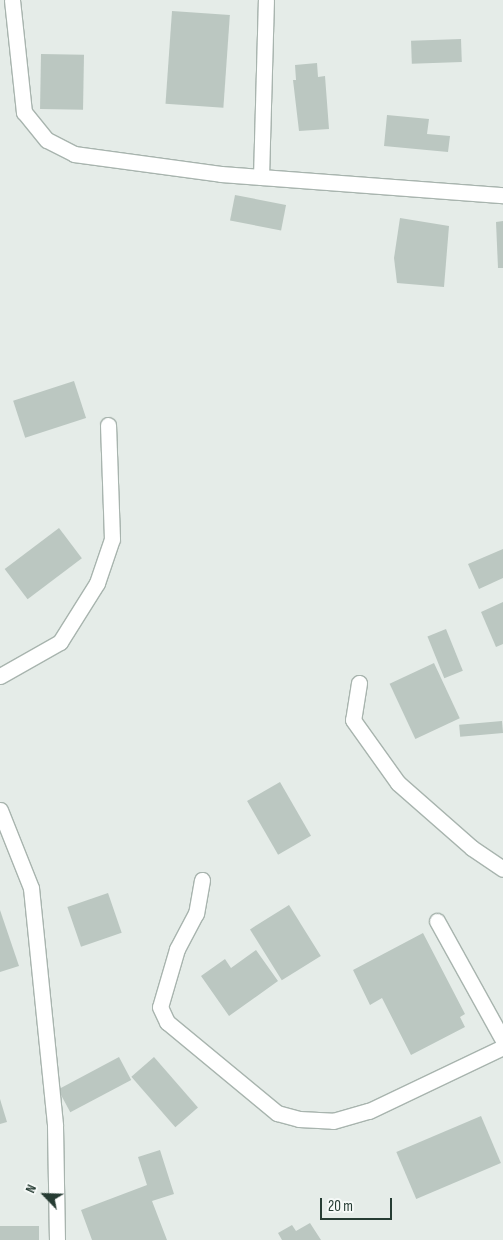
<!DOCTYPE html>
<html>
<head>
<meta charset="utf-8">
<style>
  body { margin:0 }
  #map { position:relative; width:503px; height:1240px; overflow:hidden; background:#e5ece8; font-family:"Sofia Sans Condensed",sans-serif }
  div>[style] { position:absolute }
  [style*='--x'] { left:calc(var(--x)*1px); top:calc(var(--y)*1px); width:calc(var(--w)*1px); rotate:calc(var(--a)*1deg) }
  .building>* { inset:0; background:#bbc7c1; transform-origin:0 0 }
  .roads { filter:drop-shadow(1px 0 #a8b4ae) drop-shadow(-1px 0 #a8b4ae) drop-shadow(0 1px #a8b4ae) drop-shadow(0 -1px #a8b4ae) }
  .minor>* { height:15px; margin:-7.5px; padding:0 7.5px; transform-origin:7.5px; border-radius:7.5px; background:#fff }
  span { translate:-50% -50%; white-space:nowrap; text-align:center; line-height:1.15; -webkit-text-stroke:5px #f5f9f7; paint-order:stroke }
  .north { position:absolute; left:20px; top:1170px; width:50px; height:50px; -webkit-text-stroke:4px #f5f9f7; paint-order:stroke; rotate:294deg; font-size:14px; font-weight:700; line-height:20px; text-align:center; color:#263c33 }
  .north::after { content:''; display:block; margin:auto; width:18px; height:22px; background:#263c33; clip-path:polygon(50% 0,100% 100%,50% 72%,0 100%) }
  .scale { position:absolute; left:320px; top:1198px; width:72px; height:22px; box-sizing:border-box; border:2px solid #263c33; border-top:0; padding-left:6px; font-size:15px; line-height:18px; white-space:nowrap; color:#263c33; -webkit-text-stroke:4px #f5f9f7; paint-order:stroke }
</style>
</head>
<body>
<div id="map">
  <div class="building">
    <div style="left:172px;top:11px;width:58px;height:93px;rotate:4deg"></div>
    <div style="left:461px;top:39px;width:23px;height:50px;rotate:88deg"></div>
    <div style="left:41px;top:54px;width:43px;height:55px;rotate:1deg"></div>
    <div style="clip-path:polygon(317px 63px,318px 77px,325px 76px,329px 129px,299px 131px,293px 80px,296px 80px,295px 65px)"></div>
    <div style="clip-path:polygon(387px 115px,429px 119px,427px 134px,450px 136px,448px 152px,384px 146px)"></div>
    <div style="left:235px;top:195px;width:52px;height:26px;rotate:11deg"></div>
    <div style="clip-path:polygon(400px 218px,449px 226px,444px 287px,397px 283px,394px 258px)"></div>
    <div style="clip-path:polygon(503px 221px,503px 268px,498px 268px,496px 222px)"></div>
    <div style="left:74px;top:381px;width:39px;height:64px;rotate:72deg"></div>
    <div style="left:59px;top:528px;width:38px;height:68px;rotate:53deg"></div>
    <div style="clip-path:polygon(503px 549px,503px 578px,479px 589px,468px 564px)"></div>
    <div style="clip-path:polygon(503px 602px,503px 644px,496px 647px,481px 612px)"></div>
    <div style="left:446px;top:629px;width:45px;height:20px;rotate:68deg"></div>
    <div style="left:434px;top:663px;width:61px;height:49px;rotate:65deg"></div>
    <div style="left:502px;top:721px;width:12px;height:43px;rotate:85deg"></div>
    <div style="left:280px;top:782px;width:62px;height:38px;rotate:60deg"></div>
    <div style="left:108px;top:893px;width:42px;height:43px;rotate:71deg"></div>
    <div style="left:289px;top:905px;width:60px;height:46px;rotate:58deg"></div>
    <div style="clip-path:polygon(0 910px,19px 966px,0 972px)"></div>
    <div style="clip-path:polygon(423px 933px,465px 1014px,460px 1017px,465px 1027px,411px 1055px,382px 998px,370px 1005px,353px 970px)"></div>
    <div style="clip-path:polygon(256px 950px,278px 981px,229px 1016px,201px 976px,225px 959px,231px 968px)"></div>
    <div style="left:119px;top:1057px;width:26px;height:69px;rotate:62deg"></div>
    <div style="left:154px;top:1057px;width:67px;height:30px;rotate:49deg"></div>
    <div style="clip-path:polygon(0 1099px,7px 1122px,0 1124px)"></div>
    <div style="left:481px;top:1116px;width:51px;height:92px;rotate:67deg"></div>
    <div style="clip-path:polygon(160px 1150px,174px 1194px,152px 1201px,167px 1240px,92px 1240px,81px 1210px,147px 1185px,138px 1157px)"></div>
    <div style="clip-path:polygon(310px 1223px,321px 1240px,282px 1240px,278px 1233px,292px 1225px,296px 1231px)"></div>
    <div style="left:39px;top:1226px;width:14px;height:39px;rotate:90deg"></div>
  </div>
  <div class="roads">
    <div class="minor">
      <div style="--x:12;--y:0;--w:113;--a:83.9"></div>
      <div style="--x:24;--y:112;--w:36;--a:51"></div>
      <div style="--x:47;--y:140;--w:30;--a:27"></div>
      <div style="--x:74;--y:154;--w:148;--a:7.7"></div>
      <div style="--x:221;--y:174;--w:283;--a:4.3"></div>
      <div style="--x:261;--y:177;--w:177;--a:-88.4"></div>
      <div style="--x:0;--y:676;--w:69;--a:-29.5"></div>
      <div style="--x:60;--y:642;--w:70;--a:-57.9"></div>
      <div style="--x:97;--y:583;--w:46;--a:-71.2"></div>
      <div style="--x:112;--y:539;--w:114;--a:-92"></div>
      <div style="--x:359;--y:683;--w:37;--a:99"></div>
      <div style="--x:353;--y:720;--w:77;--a:54.5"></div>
      <div style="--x:398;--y:783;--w:98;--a:41.3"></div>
      <div style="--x:472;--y:848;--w:37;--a:34"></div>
      <div style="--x:0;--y:810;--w:84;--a:68.3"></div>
      <div style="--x:31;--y:888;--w:239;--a:84.2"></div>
      <div style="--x:55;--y:1126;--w:114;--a:89"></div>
      <div style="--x:202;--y:880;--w:34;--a:100"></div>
      <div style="--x:196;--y:913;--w:41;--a:117.8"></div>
      <div style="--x:177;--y:949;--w:60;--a:106.3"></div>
      <div style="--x:160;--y:1007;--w:17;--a:65"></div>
      <div style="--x:167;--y:1022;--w:143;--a:39.6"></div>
      <div style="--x:277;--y:1113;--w:23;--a:15"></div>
      <div style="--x:299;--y:1119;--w:34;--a:3"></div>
      <div style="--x:333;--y:1121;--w:37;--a:-16"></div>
      <div style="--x:369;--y:1111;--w:148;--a:-25.5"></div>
      <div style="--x:437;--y:921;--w:136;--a:61"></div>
    </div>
  </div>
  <div class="north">N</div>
  <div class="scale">20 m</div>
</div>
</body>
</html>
